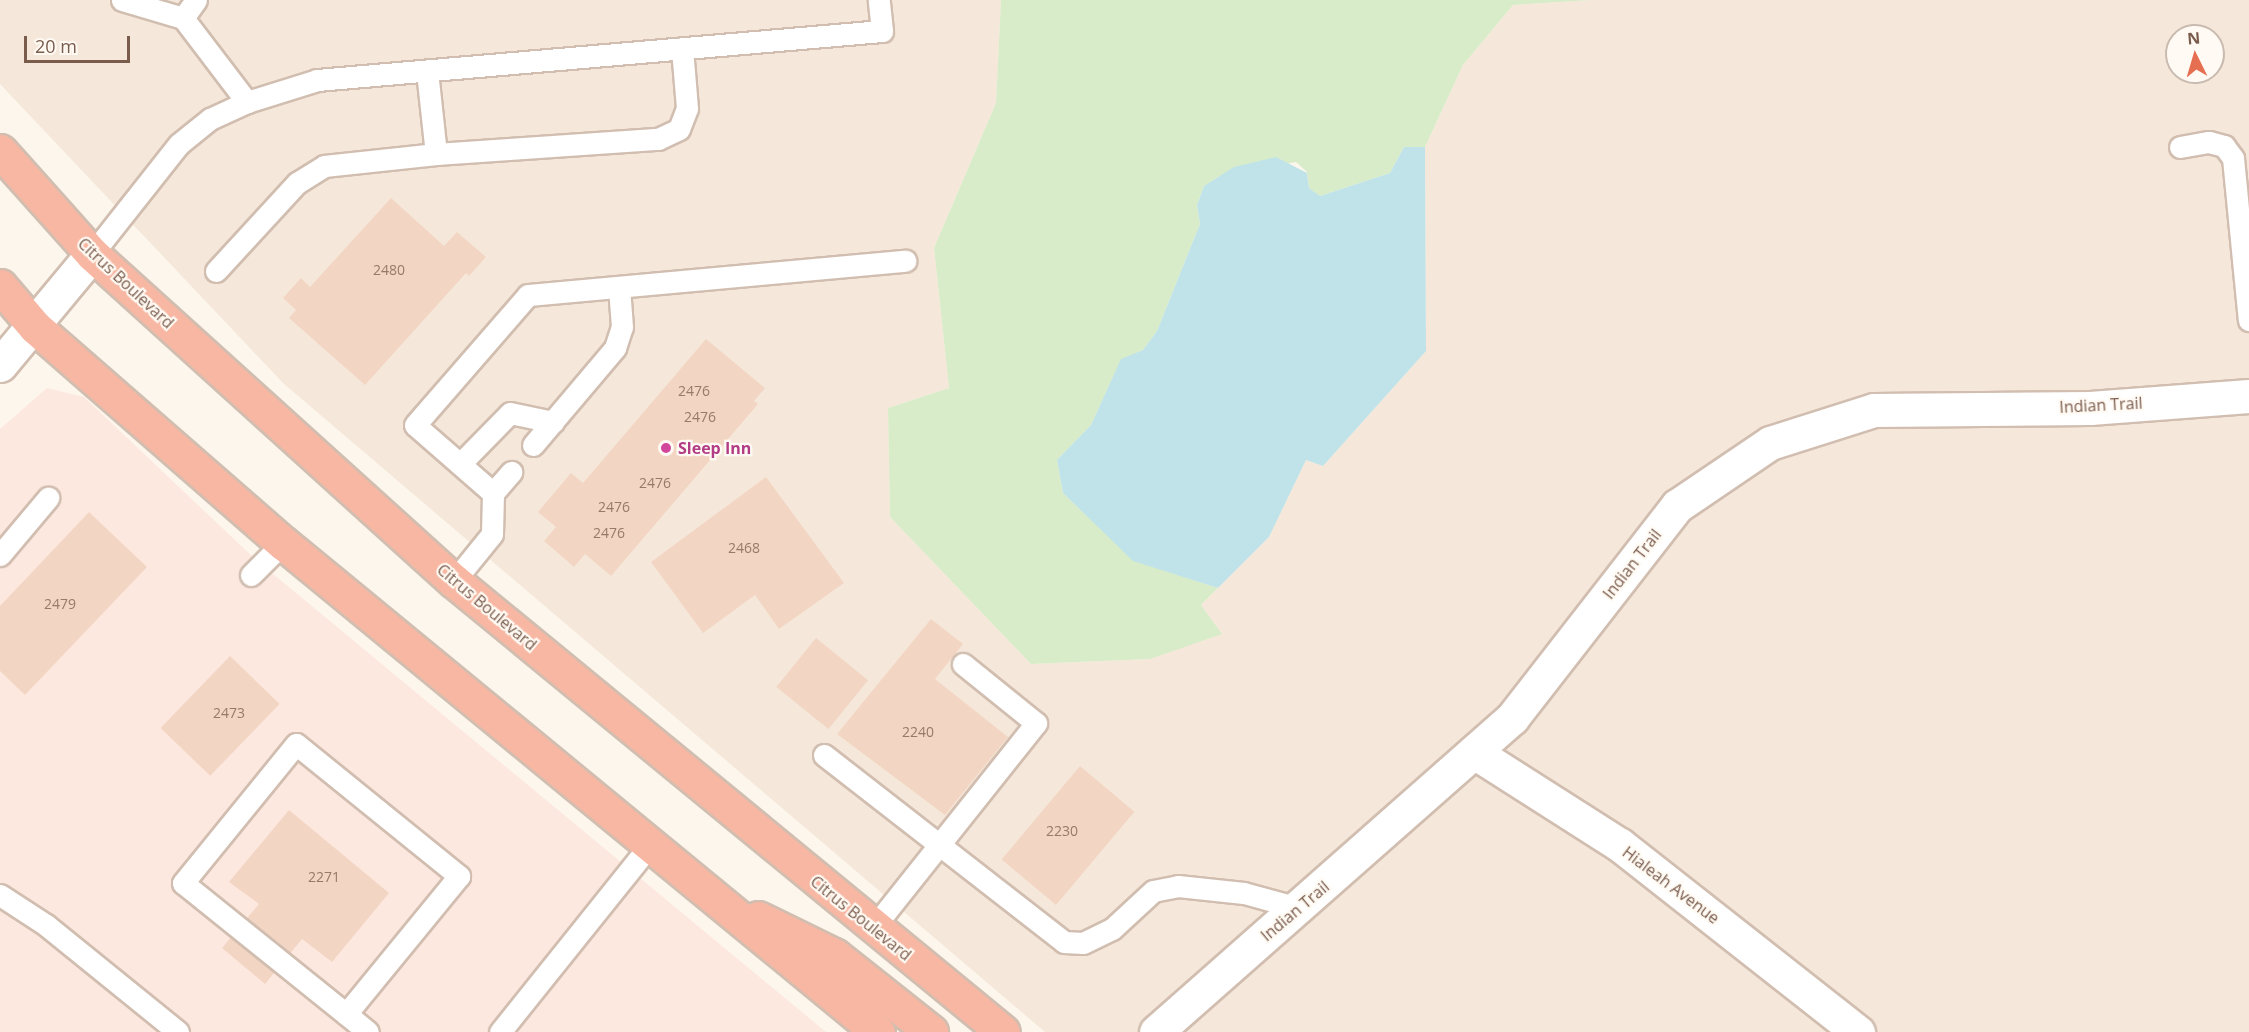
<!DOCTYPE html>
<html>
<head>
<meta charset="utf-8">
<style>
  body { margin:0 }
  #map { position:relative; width:2249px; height:1032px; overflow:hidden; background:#fdf6ec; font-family:"Open Sans",sans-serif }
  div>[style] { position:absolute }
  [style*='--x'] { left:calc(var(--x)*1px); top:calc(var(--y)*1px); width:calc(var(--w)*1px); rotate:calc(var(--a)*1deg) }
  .residential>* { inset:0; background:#f5e8da }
  .commercial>* { inset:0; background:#fde8e0 }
  .green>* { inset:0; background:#d8ecc9 }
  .water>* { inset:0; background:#bfe3e8 }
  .building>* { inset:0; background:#f3d5c3; transform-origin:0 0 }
  .roads { filter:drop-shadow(2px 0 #d1beb0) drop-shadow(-2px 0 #d1beb0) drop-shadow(0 2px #d1beb0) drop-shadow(0 -2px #d1beb0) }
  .lane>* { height:21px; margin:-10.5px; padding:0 10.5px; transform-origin:10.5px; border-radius:10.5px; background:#fff }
  .street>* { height:33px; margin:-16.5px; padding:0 16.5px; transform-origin:16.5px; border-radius:16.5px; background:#fff }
  .secondary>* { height:33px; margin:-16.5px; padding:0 16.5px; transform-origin:16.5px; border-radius:16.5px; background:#fff }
  .highway>* { height:33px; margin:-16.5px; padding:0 16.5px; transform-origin:16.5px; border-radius:16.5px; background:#f7b7a3 }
  .dots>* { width:16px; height:16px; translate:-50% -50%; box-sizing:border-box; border:3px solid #fffaf3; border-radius:50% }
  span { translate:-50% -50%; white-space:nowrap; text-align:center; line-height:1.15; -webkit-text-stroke:4.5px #fffaf3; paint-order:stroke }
  .number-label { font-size:14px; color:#987a6a }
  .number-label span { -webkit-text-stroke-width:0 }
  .street-label { font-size:16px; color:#7a5c4d }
  .hotel-label { font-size:16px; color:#b23c85; font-weight:700 }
  .left { translate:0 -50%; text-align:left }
  .north { position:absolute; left:2165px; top:24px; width:60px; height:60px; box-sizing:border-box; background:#fffaf3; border:2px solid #cabbb1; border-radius:50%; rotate:355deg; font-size:16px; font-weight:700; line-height:24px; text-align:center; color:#7a5c4d }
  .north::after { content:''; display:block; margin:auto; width:21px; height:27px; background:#e76f51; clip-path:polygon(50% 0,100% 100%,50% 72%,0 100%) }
  .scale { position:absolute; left:24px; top:36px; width:106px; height:27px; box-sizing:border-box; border:3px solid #7a5c4d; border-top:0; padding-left:8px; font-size:18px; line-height:21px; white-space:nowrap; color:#7a5c4d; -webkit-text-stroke:4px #fffaf3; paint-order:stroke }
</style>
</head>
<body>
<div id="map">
  <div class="residential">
    <div style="clip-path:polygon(evenodd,0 0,1001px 0,996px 103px,934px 248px,949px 388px,888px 408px,890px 517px,1031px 664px,1150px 659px,1221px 633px,1201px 605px,1269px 537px,1306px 460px,1323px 466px,1426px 351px,1425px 147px,1463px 65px,1513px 5px,1592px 0,2249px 0,2249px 1032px,1045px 1032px,284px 384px,0 84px,0 0,2177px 36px,2213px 36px,2213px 72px,2177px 72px,2177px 36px)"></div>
  </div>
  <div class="commercial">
    <div style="clip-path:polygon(47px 388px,84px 397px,255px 559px,826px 1032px,0 1032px,0 429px)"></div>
  </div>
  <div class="green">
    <div style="clip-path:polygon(1001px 0,1592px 0,1513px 5px,1463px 65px,1425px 147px,1404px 147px,1390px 173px,1320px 196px,1309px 188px,1307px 172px,1296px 162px,1218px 177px,1204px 186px,1197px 205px,1200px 224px,1157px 331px,1143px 350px,1121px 360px,1091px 425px,1057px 460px,1063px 493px,1133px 560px,1218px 588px,1201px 605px,1222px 634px,1150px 659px,1031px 664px,890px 517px,888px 408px,949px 388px,934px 248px,996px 103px)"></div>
  </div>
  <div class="water">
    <div style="clip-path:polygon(1404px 147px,1425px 147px,1426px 351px,1323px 466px,1306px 460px,1269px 537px,1218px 588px,1133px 561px,1063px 493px,1057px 460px,1091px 425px,1121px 359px,1143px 350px,1157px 331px,1200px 224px,1197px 205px,1204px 186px,1234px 167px,1276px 157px,1307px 173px,1309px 188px,1320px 196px,1390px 173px)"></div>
  </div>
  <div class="building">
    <div style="clip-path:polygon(391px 198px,444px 246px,457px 232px,486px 257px,469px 276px,466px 273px,365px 385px,289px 318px,296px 310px,283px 298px,301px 278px,310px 287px)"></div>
    <div style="clip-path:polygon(706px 339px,765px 388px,754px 401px,758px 404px,611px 576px,585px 554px,574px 567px,544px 541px,556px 527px,538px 512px,571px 473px,583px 483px)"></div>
    <div style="clip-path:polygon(766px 477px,844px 583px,779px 629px,755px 595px,703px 633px,651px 562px)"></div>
    <div style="clip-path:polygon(89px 512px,147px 567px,25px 695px,0 671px,0 606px)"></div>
    <div style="clip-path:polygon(931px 619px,963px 644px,935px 679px,1008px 737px,945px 815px,837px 734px)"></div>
    <div style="left:816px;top:638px;width:67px;height:63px;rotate:39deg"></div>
    <div style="left:230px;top:656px;width:69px;height:100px;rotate:44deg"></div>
    <div style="left:1080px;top:766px;width:71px;height:122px;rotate:40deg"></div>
    <div style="clip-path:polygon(289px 810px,389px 893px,332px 962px,302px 939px,265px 984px,222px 948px,259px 904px,229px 882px)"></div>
  </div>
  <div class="roads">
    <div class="lane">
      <div style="--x:122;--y:0;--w:64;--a:16.4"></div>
      <div style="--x:183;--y:18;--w:106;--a:52.7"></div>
      <div style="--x:183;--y:18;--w:22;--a:-54"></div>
      <div style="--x:2180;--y:147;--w:29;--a:-10"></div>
      <div style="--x:2209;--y:142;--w:16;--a:15"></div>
      <div style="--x:2224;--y:146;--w:15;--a:53"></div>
      <div style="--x:2233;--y:158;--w:163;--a:84.4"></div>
      <div style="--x:436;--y:154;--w:223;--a:-3.9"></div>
      <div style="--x:658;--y:139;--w:23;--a:-25"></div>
      <div style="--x:679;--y:129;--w:22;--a:-69"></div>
      <div style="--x:687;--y:108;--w:60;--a:-94.8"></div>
      <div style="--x:92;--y:254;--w:140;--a:-51.7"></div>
      <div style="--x:179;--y:144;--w:40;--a:-39"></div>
      <div style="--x:210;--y:119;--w:41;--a:-24.7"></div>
      <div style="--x:247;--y:102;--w:73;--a:-17.4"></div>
      <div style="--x:317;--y:80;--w:567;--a:-4.96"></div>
      <div style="--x:882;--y:31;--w:31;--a:-96"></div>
      <div style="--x:216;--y:271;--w:120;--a:-47.4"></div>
      <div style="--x:297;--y:183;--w:32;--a:-32"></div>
      <div style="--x:324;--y:166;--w:113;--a:-6.1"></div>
      <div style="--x:436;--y:154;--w:83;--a:-96.2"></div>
      <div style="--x:533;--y:445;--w:127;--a:-49.8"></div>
      <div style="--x:615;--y:348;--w:22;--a:-72"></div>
      <div style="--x:622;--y:327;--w:40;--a:-94.3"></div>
      <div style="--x:460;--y:464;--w:71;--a:-45.6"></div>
      <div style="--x:510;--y:413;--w:44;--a:11.8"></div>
      <div style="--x:493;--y:493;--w:28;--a:-49"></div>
      <div style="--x:0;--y:555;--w:75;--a:-49.9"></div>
      <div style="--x:251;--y:575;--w:45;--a:-45"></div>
      <div style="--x:454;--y:581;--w:60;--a:-51"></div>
      <div style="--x:492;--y:534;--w:41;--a:-88.6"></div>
      <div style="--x:493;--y:493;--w:103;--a:-138.9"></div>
      <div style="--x:415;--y:425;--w:172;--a:-49"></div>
      <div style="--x:528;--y:295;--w:379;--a:-5.2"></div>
      <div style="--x:296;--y:744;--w:210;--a:39"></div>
      <div style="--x:459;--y:876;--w:178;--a:129.3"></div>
      <div style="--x:346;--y:1014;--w:209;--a:-141.2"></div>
      <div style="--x:183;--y:883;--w:179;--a:-50.9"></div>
      <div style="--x:824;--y:755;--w:304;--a:37.9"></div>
      <div style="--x:1064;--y:942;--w:19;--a:3"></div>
      <div style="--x:1083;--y:943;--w:32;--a:-26"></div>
      <div style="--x:1112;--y:929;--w:56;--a:-42.8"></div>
      <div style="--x:1153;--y:891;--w:25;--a:-11"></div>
      <div style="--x:1178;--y:886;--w:66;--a:6.1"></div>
      <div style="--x:1244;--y:893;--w:56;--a:15.5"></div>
      <div style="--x:0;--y:895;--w:55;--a:33.1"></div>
      <div style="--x:46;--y:925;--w:170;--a:39"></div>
      <div style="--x:873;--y:928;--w:262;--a:-51.5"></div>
      <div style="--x:1036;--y:723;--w:94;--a:-141.1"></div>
      <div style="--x:346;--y:1014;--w:28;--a:39"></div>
      <div style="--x:500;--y:1032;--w:238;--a:-51.3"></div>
    </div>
    <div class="street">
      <div style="--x:1474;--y:752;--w:173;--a:32.5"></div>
      <div style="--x:1620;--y:845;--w:303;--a:38.2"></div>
      <div style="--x:1156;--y:1032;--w:475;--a:-41.4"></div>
      <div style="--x:1512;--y:718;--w:269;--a:-52.1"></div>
      <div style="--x:1677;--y:506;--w:112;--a:-34.1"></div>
      <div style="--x:1770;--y:443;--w:109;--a:-17.6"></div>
      <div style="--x:1874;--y:410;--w:216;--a:-0.5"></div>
      <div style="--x:2090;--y:408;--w:159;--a:-4.3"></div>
    </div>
    <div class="secondary">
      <div style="--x:0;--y:365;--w:144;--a:-50.3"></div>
    </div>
    <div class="highway">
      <div style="--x:0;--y:151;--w:138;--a:48.2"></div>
      <div style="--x:92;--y:254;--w:488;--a:42.1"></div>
      <div style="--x:454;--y:581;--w:710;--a:39.4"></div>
      <div style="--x:0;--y:286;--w:54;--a:49.5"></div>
      <div style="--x:35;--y:327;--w:329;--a:41.1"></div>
      <div style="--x:283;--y:543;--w:770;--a:39.42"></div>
      <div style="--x:758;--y:918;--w:85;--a:26"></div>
      <div style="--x:834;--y:955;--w:124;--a:38.4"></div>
    </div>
  </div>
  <div class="dots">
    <div style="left:666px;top:448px;background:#d1479c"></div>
  </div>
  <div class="number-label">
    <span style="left:389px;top:270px">2480</span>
    <span style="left:694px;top:391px">2476</span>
    <span style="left:700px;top:417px">2476</span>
    <span style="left:655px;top:483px">2476</span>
    <span style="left:614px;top:507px">2476</span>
    <span style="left:609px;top:533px">2476</span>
    <span style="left:744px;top:548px">2468</span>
    <span style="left:60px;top:604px">2479</span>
    <span style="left:229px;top:713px">2473</span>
    <span style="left:918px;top:732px">2240</span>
    <span style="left:1062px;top:831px">2230</span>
    <span style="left:324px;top:877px">2271</span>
  </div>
  <div class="street-label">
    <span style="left:126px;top:283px;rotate:43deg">Citrus Boulevard</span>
    <span style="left:2101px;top:405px;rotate:-3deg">Indian Trail</span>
    <span style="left:1632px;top:564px;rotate:-52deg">Indian Trail</span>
    <span style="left:487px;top:607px;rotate:40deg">Citrus Boulevard</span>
    <span style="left:1671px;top:885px;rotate:37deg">Hialeah Avenue</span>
    <span style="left:1295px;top:911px;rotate:-40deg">Indian Trail</span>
    <span style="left:861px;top:918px;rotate:39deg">Citrus Boulevard</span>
  </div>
  <div class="hotel-label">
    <span class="left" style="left:678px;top:448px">Sleep Inn</span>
  </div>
  <div class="north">N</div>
  <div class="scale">20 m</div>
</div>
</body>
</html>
